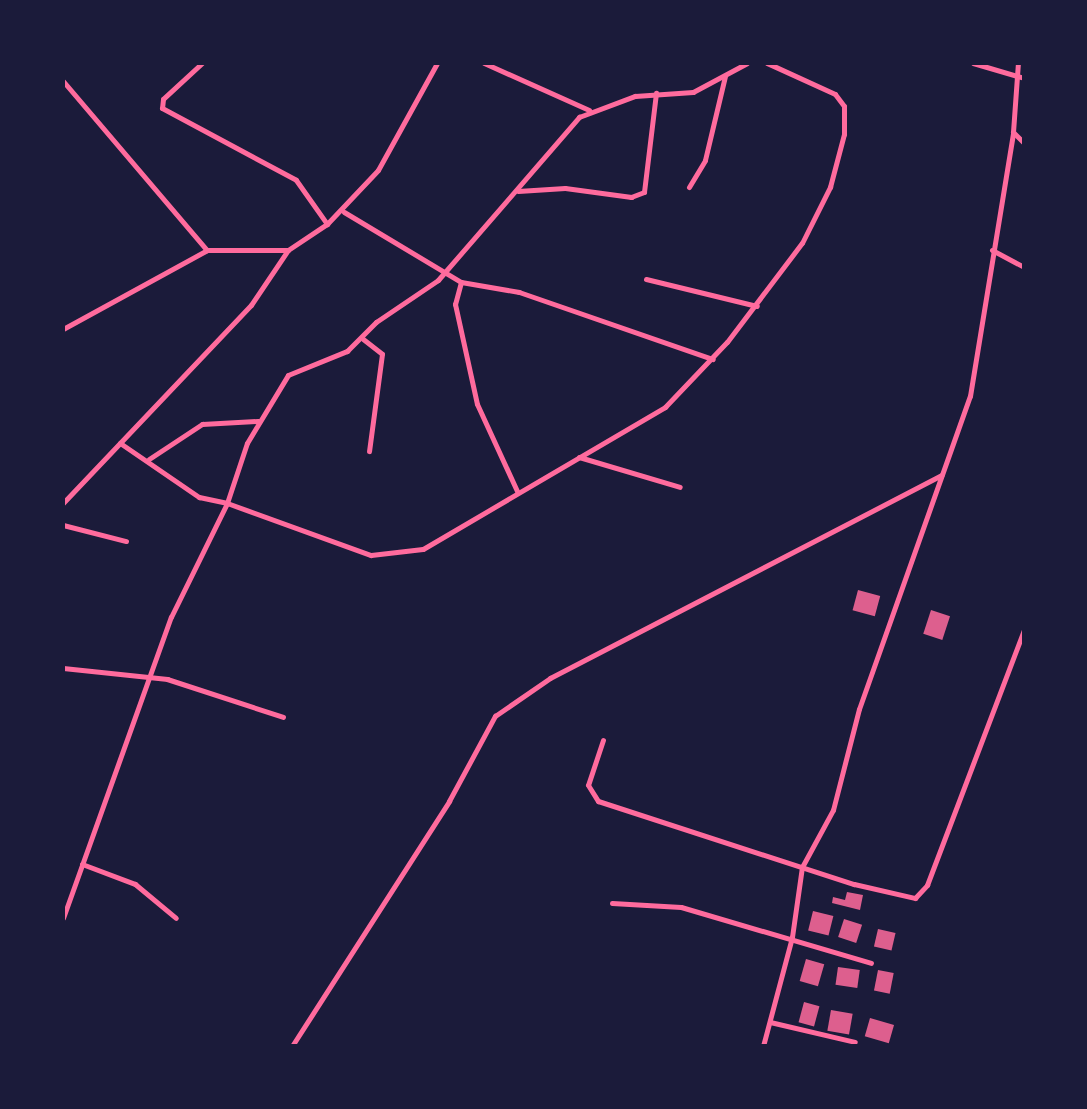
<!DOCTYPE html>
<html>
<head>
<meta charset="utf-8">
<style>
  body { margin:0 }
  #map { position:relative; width:1087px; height:1109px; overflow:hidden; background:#1b1b3a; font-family:"PT Serif",serif }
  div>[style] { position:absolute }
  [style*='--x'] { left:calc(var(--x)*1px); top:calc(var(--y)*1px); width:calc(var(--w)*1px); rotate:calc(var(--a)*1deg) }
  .building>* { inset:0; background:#dd5f8e; transform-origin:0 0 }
  .minor>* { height:5px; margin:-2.5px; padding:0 2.5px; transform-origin:2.5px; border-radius:2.5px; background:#ff6b9d }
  span { translate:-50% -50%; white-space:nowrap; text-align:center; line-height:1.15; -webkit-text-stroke:7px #1b1b3a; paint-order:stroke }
  .frame { position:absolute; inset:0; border:65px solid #1b1b3a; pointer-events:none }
</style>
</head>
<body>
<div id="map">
  <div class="building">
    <div style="left:858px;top:590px;width:23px;height:21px;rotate:15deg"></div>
    <div style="left:931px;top:610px;width:20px;height:25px;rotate:18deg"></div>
    <div style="clip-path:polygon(847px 892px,863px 895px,860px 910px,832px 903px,833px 897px,845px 900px)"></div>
    <div style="left:813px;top:911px;width:21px;height:20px;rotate:14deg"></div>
    <div style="left:844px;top:919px;width:19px;height:19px;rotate:18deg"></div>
    <div style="left:878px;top:929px;width:18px;height:18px;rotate:13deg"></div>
    <div style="left:806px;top:959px;width:19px;height:23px;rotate:16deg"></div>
    <div style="left:838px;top:967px;width:22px;height:18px;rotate:8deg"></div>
    <div style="left:878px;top:970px;width:16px;height:21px;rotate:11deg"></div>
    <div style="left:804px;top:1002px;width:16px;height:21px;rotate:15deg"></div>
    <div style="left:831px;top:1010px;width:22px;height:21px;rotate:10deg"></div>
    <div style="left:870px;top:1018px;width:25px;height:19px;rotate:16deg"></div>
  </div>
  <div class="minor">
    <div style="--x:202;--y:63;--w:53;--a:137.3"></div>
    <div style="--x:163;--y:99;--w:9;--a:96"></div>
    <div style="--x:162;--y:108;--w:152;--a:28.2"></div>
    <div style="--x:296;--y:180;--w:54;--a:54.8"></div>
    <div style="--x:484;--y:63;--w:115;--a:24.1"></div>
    <div style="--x:973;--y:63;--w:53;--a:16.4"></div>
    <div style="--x:63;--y:81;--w:222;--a:49.6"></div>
    <div style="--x:1013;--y:132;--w:16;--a:45"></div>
    <div style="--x:689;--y:187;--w:31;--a:-59"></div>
    <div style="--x:705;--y:160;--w:86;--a:-76.6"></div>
    <div style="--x:518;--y:191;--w:47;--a:-3.7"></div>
    <div style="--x:565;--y:188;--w:67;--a:7.8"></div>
    <div style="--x:631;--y:197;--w:14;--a:-21"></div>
    <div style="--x:644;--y:192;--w:100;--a:-83.1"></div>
    <div style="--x:344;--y:212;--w:136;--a:30.9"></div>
    <div style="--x:461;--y:282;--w:59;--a:9.8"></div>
    <div style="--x:519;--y:292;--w:205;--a:19.1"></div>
    <div style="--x:992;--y:250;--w:36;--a:28"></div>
    <div style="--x:646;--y:279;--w:114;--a:13.7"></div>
    <div style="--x:461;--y:282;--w:23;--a:105"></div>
    <div style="--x:455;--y:304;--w:102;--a:77.6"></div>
    <div style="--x:477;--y:404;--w:96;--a:65.3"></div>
    <div style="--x:63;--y:329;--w:164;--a:-28.7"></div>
    <div style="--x:207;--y:250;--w:81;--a:0"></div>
    <div style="--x:288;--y:250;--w:47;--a:-33.7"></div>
    <div style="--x:327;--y:224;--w:74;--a:-46.6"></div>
    <div style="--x:378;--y:170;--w:122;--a:-61.1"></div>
    <div style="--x:363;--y:339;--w:24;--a:38"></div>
    <div style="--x:382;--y:354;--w:98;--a:97.6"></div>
    <div style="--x:120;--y:443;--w:96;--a:34.4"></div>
    <div style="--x:199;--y:497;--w:29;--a:12"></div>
    <div style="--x:227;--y:503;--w:63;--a:-71.6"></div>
    <div style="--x:247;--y:443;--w:79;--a:-58.9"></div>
    <div style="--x:288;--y:375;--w:64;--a:-22.1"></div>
    <div style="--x:347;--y:351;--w:41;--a:-45"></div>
    <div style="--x:376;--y:322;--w:75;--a:-34.1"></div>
    <div style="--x:438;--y:280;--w:216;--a:-49.1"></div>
    <div style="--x:579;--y:117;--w:60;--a:-20.6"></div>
    <div style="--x:635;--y:96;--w:58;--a:-3.9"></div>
    <div style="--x:693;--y:92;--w:61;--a:-28.2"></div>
    <div style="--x:579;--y:457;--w:105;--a:16.5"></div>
    <div style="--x:149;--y:459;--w:64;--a:-33.4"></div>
    <div style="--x:202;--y:424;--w:56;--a:-3.1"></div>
    <div style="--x:63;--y:503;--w:273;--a:-46.5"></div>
    <div style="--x:251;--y:305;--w:66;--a:-56.1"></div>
    <div style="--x:63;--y:525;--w:65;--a:14.3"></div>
    <div style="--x:63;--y:668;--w:105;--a:6"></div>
    <div style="--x:167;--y:679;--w:122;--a:18.1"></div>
    <div style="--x:603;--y:740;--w:47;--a:108.4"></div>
    <div style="--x:588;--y:785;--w:19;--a:58"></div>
    <div style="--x:598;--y:801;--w:269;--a:18"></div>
    <div style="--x:854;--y:884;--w:63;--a:12.9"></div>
    <div style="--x:915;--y:898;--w:18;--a:-47"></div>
    <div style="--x:927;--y:885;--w:273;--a:-69.2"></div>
    <div style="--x:82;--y:864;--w:57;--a:20.7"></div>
    <div style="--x:135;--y:884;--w:53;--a:39.7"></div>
    <div style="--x:612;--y:903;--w:69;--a:3.3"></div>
    <div style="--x:681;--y:907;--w:198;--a:16.4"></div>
    <div style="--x:63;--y:918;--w:320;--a:-70.3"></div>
    <div style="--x:171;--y:617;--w:127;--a:-63.8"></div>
    <div style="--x:227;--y:503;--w:153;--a:19.9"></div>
    <div style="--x:371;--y:555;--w:52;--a:-6.6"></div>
    <div style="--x:423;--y:549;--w:281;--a:-30.4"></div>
    <div style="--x:665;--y:407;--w:90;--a:-46.4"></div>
    <div style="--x:727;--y:342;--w:124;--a:-52.9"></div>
    <div style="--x:802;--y:243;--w:63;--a:-63.4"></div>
    <div style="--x:830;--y:187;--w:55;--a:-75.2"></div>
    <div style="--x:844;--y:134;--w:28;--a:-90"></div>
    <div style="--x:844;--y:106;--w:15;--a:-127"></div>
    <div style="--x:835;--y:94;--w:75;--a:-155.5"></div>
    <div style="--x:770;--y:1022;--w:87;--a:13.2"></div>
    <div style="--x:292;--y:1046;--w:291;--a:-57.3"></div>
    <div style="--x:449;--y:801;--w:97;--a:-61.6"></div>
    <div style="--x:495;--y:716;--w:67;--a:-34.6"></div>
    <div style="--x:550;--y:678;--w:441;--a:-27.4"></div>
    <div style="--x:763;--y:1046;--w:113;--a:-75.1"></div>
    <div style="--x:792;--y:937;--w:71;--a:-81.9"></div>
    <div style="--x:802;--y:867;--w:65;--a:-61.5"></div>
    <div style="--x:833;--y:810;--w:104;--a:-75.6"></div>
    <div style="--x:859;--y:709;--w:332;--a:-70.5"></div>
    <div style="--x:970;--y:396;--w:267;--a:-80.7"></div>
    <div style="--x:1013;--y:132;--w:69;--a:-85.9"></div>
  </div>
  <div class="frame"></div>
</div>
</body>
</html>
